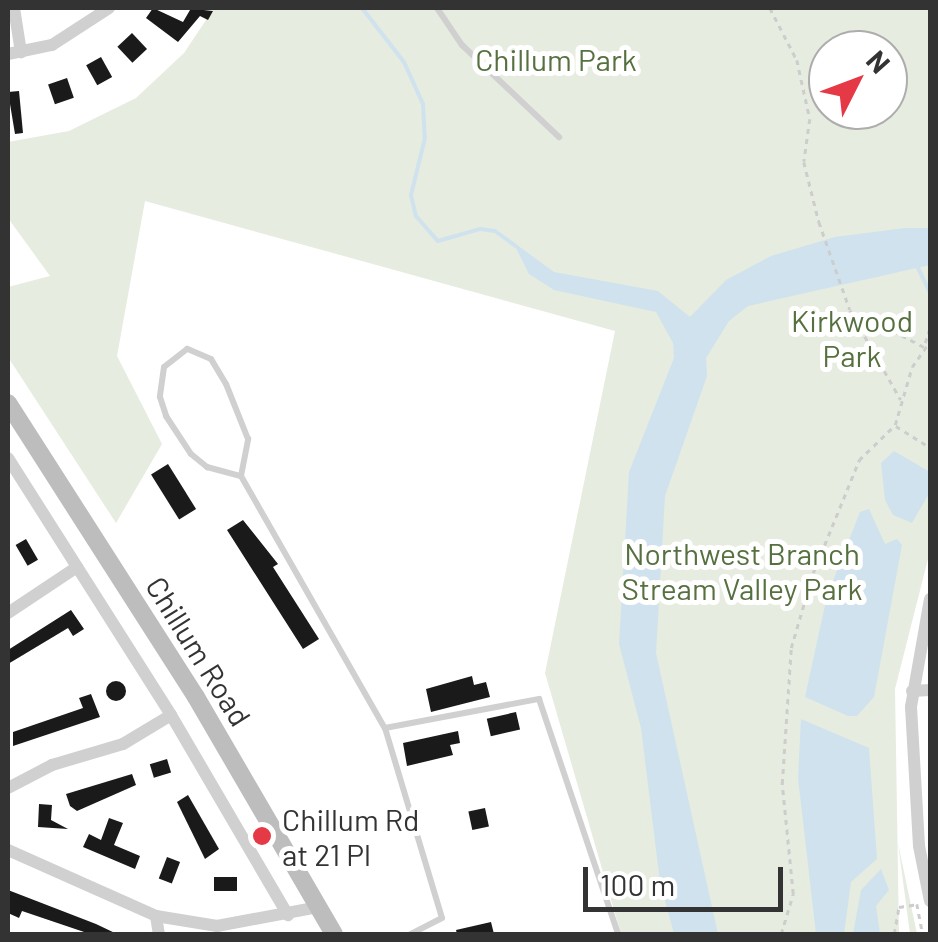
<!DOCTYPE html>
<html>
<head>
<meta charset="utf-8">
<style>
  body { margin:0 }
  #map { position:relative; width:938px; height:942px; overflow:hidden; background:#fff; font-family:Barlow,sans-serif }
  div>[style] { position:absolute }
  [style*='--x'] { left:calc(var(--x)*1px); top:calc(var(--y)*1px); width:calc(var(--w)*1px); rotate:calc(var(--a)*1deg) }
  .green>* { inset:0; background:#e6ecdf }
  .water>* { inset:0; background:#cfe2ee }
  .stream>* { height:4px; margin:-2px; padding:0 2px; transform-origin:2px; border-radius:2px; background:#cfe2ee }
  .building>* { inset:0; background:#1a1a1a; transform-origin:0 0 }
  .round { border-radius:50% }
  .path>* { height:2.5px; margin-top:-1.25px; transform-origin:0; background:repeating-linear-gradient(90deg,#cdcdcd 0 5px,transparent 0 10px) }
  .lane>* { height:6px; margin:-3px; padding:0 3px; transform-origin:3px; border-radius:3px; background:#d0d0d0 }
  .street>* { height:12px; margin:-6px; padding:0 6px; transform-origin:6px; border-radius:6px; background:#d0d0d0 }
  .secondary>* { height:18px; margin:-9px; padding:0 9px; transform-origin:9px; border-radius:9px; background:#bdbdbd }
  .dots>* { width:28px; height:28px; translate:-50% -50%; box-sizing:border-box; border:5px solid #fff; border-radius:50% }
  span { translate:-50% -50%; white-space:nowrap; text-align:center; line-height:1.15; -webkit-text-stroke:10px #fff; paint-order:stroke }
  .park-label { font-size:30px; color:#56703f }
  .street-label { font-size:30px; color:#333 }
  .poi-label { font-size:30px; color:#333 }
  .left { translate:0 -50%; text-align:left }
  .frame { position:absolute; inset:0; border:10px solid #333; pointer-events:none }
  .north { position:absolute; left:808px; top:30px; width:100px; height:100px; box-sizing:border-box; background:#fff; border:2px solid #adadad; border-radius:50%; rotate:48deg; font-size:28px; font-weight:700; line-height:40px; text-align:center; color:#333 }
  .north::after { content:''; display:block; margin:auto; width:35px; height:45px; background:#e63946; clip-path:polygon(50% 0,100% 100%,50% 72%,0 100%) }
  .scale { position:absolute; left:583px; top:867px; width:200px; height:45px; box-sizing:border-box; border:5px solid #333; border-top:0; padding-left:12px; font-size:30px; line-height:35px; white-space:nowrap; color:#333; -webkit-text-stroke:8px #fff; paint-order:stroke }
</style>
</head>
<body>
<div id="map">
  <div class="green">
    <div style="clip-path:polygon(evenodd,214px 8px,930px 8px,930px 551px,895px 689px,899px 934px,621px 934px,545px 673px,615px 331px,145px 201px,117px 356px,162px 444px,116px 523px,8px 357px,8px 287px,50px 276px,8px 218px,8px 142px,69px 131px,136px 98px,184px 53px,214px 8px,828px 50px,888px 50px,888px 110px,828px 110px,828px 50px)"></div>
    <div style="clip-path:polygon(898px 843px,917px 934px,910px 934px)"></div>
  </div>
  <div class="water">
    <div style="clip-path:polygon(905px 228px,930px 228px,930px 265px,748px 306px,729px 321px,706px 358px,707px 376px,665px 496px,656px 653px,718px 934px,674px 934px,660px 882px,641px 728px,619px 644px,629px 472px,674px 358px,673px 343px,656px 312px,554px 290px,529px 274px,513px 242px,554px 272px,658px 291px,690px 317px,726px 280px,771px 256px,835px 237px)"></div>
    <div style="clip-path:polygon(894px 451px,930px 472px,930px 492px,912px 523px,893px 515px,885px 500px,881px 463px)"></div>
    <div style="clip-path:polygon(869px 509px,885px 544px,897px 539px,902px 545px,874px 697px,857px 716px,848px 716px,805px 697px,827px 596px,860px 512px)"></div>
    <div style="clip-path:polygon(801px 719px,869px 748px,877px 859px,851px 882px,844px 934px,816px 934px,798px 778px)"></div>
    <div style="clip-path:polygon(881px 869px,889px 890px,876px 906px,880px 934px,853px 934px,861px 890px)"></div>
  </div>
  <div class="stream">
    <div style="--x:362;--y:8;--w:68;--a:52.1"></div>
    <div style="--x:404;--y:62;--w:46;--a:65.7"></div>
    <div style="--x:423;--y:104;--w:34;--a:87"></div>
    <div style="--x:425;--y:138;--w:59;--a:103.8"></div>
    <div style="--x:411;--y:195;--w:22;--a:77"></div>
    <div style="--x:416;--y:216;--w:33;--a:49"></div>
    <div style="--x:438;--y:241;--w:44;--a:-15.9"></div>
    <div style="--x:480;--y:229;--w:15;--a:8"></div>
    <div style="--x:495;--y:231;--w:26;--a:36"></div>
    <div style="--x:917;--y:266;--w:30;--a:64"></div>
  </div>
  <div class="building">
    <div style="clip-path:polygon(153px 8px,183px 22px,190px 10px,185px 8px,213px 11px,208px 20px,200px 16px,178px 42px,146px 18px)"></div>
    <div style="left:132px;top:33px;width:22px;height:20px;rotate:47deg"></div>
    <div style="left:101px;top:57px;width:23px;height:17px;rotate:61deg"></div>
    <div style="left:67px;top:78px;width:21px;height:20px;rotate:71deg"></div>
    <div style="clip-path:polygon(19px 91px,23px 133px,15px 134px,8px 92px)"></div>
    <div style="left:168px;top:464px;width:53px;height:20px;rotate:58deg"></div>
    <div style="clip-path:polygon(243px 520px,278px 564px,273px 567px,319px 639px,303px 649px,227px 530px)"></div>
    <div style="left:26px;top:539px;width:24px;height:12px;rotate:60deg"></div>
    <div style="clip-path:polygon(71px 610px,84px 629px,73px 636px,68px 628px,8px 664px,8px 650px)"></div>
    <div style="clip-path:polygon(472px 676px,474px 685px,486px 682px,490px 697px,431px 712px,426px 689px)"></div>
    <div class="round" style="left:106px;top:681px;width:20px;height:20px"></div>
    <div style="clip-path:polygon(91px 694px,100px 717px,13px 746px,13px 732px,83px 708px,79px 698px)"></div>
    <div style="left:516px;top:712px;width:18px;height:30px;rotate:77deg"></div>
    <div style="clip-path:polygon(458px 731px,460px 743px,450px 745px,453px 755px,407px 766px,403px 743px)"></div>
    <div style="left:167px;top:759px;width:14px;height:18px;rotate:73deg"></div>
    <div style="clip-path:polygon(132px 774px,136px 785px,77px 811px,70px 806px,66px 794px)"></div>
    <div style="clip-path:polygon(188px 795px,219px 849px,205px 859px,177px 802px)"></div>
    <div style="clip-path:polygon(39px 804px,52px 805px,51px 820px,68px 829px,38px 827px)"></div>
    <div style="left:485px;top:808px;width:19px;height:17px;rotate:78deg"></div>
    <div style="clip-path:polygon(109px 818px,123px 823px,114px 845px,140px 856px,135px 869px,83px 847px,89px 834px,101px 840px)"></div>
    <div style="left:167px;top:857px;width:14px;height:23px;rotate:21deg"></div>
    <div style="left:214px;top:877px;width:23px;height:14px"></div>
    <div style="clip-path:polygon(8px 890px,96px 924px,117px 934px,90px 934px,22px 911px,19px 918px,8px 913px)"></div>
    <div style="clip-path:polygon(491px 922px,494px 934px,457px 934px,456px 930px)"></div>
  </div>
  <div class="path">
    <div style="--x:770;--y:8;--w:59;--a:62.6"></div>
    <div style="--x:797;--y:60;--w:60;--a:77.6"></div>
    <div style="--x:810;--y:119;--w:43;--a:97.9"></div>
    <div style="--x:804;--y:162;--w:62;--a:76"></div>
    <div style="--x:819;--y:222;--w:93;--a:70.6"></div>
    <div style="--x:850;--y:310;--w:103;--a:60.5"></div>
    <div style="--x:859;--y:327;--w:25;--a:-2"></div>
    <div style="--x:884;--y:326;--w:52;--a:27.6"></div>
    <div style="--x:925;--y:343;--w:16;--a:-72"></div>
    <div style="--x:896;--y:426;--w:40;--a:32"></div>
    <div style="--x:781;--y:934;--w:42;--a:-73.3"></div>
    <div style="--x:793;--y:894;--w:111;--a:-95.7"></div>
    <div style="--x:782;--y:784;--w:136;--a:-86.2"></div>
    <div style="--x:791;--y:648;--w:78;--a:-73.7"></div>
    <div style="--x:813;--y:573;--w:122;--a:-67.8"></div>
    <div style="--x:859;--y:460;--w:50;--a:-44.2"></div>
    <div style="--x:895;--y:425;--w:60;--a:-73.7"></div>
    <div style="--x:912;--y:367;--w:32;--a:-55"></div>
    <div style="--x:894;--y:934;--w:27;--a:-80"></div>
    <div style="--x:899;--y:907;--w:18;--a:-9"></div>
    <div style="--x:917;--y:904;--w:31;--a:79"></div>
  </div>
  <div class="lane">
    <div style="--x:437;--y:8;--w:45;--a:56"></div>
    <div style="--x:462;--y:45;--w:134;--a:43.5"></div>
    <div style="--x:241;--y:476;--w:38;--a:-79"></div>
    <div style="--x:248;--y:439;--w:59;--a:-111.8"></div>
    <div style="--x:226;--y:384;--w:29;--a:-121"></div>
    <div style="--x:211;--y:359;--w:26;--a:-157"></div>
    <div style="--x:187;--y:349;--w:29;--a:142"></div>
    <div style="--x:164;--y:367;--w:30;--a:98"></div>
    <div style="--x:160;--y:397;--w:20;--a:72"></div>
    <div style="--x:166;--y:416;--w:45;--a:56.7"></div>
    <div style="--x:191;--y:454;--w:21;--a:39"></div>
    <div style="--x:207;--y:467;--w:35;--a:15"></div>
    <div style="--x:241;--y:476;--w:290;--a:60.3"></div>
    <div style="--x:385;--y:728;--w:198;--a:73.3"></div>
    <div style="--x:442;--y:918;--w:36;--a:153"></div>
    <div style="--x:385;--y:728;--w:157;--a:-10.7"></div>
    <div style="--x:539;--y:699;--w:248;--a:71.4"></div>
  </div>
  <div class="street">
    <div style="--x:14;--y:8;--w:45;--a:81"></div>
    <div style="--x:8;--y:54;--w:45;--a:-11.6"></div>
    <div style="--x:52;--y:45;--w:68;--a:-33"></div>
    <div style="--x:8;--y:458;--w:304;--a:57.6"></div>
    <div style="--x:171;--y:715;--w:232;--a:59.7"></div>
    <div style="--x:930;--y:599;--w:110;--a:100"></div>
    <div style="--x:911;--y:707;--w:139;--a:86.7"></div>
    <div style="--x:919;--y:846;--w:56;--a:78.7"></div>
    <div style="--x:8;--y:613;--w:83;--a:-33.7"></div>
    <div style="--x:912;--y:691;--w:18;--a:-3"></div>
    <div style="--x:8;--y:788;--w:50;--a:-27.6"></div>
    <div style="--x:52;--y:765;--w:74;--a:-16.5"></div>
    <div style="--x:123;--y:744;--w:56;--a:-31.1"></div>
    <div style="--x:8;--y:850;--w:162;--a:24"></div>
    <div style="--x:156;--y:916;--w:18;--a:81"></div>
    <div style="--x:156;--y:916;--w:62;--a:9.3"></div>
    <div style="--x:217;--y:926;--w:104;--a:-10.6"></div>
  </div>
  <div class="secondary">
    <div style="--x:8;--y:403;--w:349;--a:57.4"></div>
    <div style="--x:196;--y:697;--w:274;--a:59.8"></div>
  </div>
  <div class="dots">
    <div style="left:262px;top:836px;background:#e63946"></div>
  </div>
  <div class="park-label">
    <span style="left:556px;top:59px">Chillum Park</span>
    <span style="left:852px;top:337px">Kirkwood<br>Park</span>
    <span style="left:742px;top:570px">Northwest Branch<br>Stream Valley Park</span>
  </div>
  <div class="street-label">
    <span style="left:199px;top:651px;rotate:58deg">Chillum Road</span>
  </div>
  <div class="poi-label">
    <span class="left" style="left:282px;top:836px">Chillum Rd<br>at 21 Pl</span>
  </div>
  <div class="frame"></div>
  <div class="north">N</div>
  <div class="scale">100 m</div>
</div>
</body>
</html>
